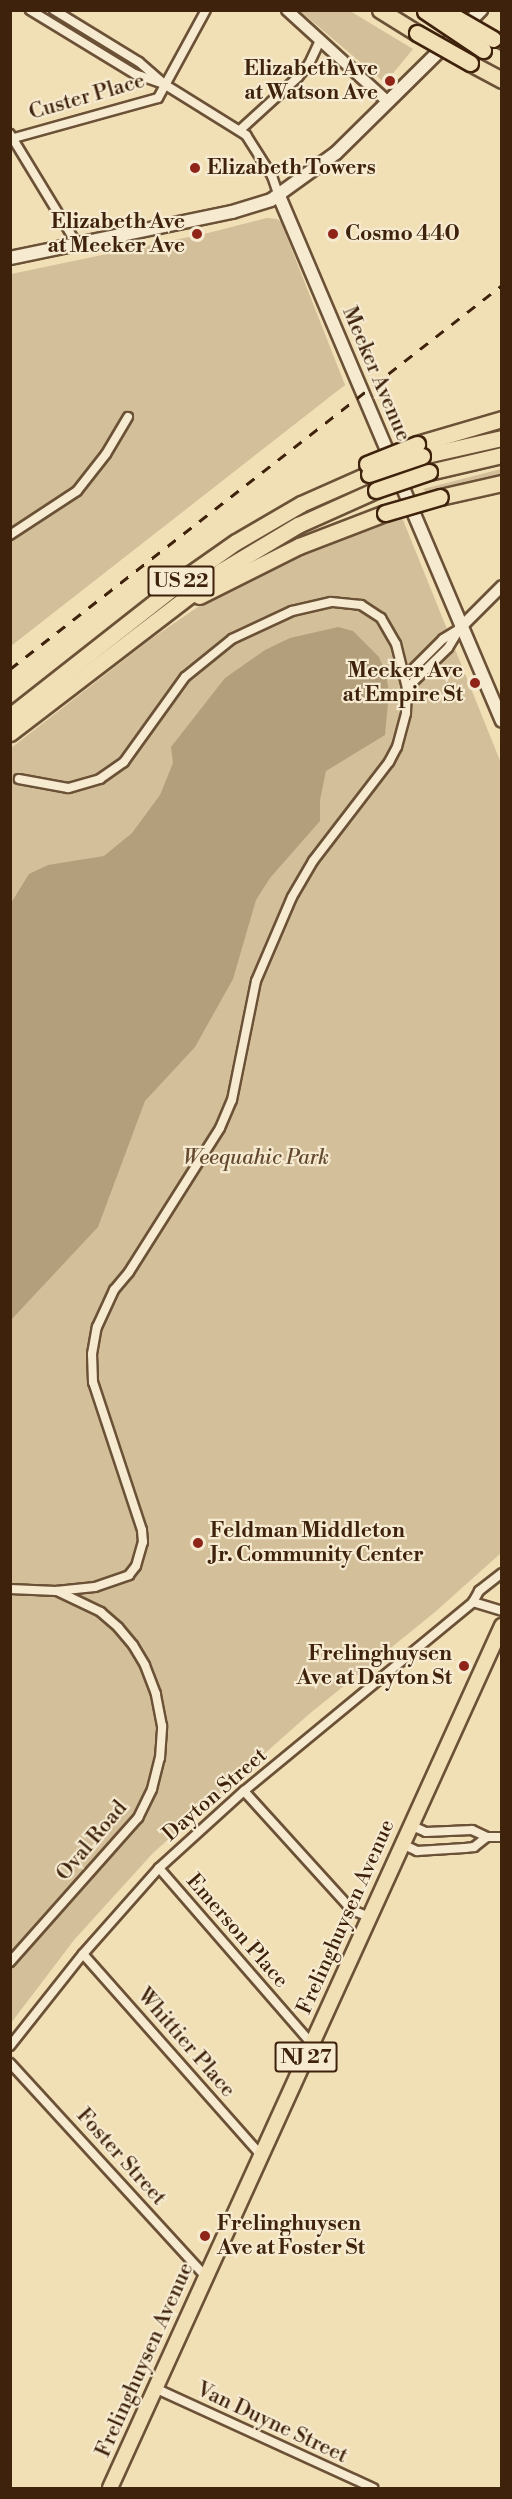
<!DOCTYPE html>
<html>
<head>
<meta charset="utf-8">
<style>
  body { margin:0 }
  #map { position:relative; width:512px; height:2499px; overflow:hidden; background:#f1dfb6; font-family:"Libre Bodoni",serif }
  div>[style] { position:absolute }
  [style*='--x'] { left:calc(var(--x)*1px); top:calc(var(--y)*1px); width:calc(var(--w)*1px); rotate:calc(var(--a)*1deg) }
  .green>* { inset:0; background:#d3bf99 }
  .water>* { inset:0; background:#b49f7c }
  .roads { filter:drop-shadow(2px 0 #6b5136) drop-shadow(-2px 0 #6b5136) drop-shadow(0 2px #6b5136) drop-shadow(0 -2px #6b5136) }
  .minor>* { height:8px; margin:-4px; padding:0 4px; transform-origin:4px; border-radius:4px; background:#f6ead0 }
  .tertiary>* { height:10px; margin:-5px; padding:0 5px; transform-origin:5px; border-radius:5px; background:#f6ead0 }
  .secondary>* { height:12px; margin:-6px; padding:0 6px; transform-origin:6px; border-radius:6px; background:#f6ead0 }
  .primary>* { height:14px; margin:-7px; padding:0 7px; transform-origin:7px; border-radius:7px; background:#f1dfb6 }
  .motorway>* { height:15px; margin:-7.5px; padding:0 7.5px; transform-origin:7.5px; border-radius:7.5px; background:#f1dfb6 }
  .rail>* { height:3px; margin-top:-1.5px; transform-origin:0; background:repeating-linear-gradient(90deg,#3e220b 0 10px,transparent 0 20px) }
  .bridges { filter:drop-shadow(2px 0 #3e220b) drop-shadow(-2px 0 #3e220b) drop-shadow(0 2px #3e220b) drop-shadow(0 -2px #3e220b) }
  .motorway-bridge>* { height:15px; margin:-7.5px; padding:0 7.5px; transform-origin:7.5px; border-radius:7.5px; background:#f1dfb6 }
  .dots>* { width:16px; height:16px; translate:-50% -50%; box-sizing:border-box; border:3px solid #f6ead0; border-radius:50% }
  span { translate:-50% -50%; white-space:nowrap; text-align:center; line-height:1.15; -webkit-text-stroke:4.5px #f6ead0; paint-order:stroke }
  .shield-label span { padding:2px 4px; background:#f6ead0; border:2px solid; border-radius:4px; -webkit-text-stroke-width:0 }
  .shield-label { font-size:20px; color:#3e220b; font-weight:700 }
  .poi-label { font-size:21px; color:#3e220b; font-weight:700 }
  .right { translate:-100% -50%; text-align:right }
  .left { translate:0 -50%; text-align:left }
  .street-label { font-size:21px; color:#3e220b }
  .park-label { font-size:21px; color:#63492e; font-style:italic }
  .frame { position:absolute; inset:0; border:12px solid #3e220b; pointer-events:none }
</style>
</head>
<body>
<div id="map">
  <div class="green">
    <div style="clip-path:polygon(300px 11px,350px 11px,413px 49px,385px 83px)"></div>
    <div style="clip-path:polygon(267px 218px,277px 219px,281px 222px,345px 385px,11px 646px,11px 274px,208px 233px)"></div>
    <div style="clip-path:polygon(501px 469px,501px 478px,428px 494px,423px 489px)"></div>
    <div style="clip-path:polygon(401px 515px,501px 763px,501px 1553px,435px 1612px,308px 1715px,153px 1853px,74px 1940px,11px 2023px,11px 748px,151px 639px,211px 598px,289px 556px)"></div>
  </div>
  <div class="water">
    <div style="clip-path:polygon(338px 627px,353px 631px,379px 657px,386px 674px,389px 692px,385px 735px,326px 771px,320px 800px,320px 821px,270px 878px,256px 900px,233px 979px,195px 1047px,145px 1101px,98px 1227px,11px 1320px,11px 903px,29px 874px,48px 865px,104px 856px,132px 833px,160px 795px,173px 763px,171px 747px,225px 678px,265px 650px,290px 638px)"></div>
  </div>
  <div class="roads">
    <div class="minor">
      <div style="--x:30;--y:10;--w:123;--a:31.4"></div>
      <div style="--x:135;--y:74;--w:28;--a:19"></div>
      <div style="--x:54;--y:10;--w:100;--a:31.5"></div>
      <div style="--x:139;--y:62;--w:33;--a:41"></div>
      <div style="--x:164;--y:84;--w:97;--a:31.9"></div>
      <div style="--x:246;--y:135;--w:49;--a:57.6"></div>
      <div style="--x:272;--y:176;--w:21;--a:71"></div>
      <div style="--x:240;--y:130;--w:79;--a:-42.4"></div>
      <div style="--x:298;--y:77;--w:17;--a:-50"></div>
      <div style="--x:309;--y:64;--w:26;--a:-65"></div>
      <div style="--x:10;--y:134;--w:129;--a:58.7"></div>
      <div style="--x:14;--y:138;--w:149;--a:-15.5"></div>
      <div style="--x:158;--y:98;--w:100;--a:-61.4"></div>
      <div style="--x:10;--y:535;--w:80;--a:-33.3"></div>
      <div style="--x:77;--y:491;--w:47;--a:-51.9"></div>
      <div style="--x:106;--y:454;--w:43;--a:-59.3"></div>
      <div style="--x:406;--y:676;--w:52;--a:-45"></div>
      <div style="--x:443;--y:639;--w:15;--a:-32"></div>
      <div style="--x:407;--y:688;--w:57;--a:-44.3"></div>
      <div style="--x:448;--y:648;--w:23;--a:-59"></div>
      <div style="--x:10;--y:1589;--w:46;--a:2.5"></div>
      <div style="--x:56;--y:1591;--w:39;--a:-6"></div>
      <div style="--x:95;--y:1587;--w:36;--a:-19"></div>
      <div style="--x:129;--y:1575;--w:11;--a:-52"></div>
      <div style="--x:136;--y:1566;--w:25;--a:-74"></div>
      <div style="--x:143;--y:1542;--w:12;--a:-95"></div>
      <div style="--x:142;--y:1530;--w:156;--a:-108.3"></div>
      <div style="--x:93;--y:1382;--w:28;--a:-92"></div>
      <div style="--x:92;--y:1354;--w:27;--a:-80"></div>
      <div style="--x:97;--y:1327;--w:41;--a:-65.3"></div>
      <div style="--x:114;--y:1290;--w:23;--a:-50"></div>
      <div style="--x:129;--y:1272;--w:170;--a:-57.7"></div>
      <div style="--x:220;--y:1128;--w:30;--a:-67"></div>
      <div style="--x:232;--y:1100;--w:121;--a:-78.6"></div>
      <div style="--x:256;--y:981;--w:91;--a:-66.8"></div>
      <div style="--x:292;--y:897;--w:42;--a:-59.7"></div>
      <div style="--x:313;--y:861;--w:125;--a:-52.5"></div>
      <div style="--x:389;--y:762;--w:17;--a:-62"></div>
      <div style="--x:397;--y:747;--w:35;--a:-75"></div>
      <div style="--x:406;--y:713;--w:25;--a:-88"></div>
      <div style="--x:407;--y:688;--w:45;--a:-104"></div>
      <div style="--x:396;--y:644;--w:30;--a:-120"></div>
      <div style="--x:381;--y:618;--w:24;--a:-147"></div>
      <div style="--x:361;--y:605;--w:30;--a:-174"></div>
      <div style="--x:331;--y:602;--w:40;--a:167"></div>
      <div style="--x:292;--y:611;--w:66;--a:155"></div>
      <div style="--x:232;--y:639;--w:60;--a:141"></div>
      <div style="--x:185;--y:677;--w:105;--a:125.7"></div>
      <div style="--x:124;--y:762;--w:29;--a:145"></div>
      <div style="--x:100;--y:779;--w:33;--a:164"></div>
      <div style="--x:68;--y:788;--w:50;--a:-169.6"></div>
      <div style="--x:473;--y:1602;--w:30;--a:17"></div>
      <div style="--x:244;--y:1791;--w:161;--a:47.8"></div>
      <div style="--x:352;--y:1910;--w:18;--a:22"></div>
      <div style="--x:410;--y:1825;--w:17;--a:24"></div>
      <div style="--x:426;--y:1832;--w:46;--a:-2.5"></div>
      <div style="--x:472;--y:1830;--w:17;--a:25"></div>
      <div style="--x:487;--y:1837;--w:15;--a:0"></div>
      <div style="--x:402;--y:1844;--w:17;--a:25"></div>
      <div style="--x:417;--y:1851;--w:48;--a:-3.6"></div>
      <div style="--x:465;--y:1848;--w:9;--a:-6"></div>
      <div style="--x:474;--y:1847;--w:16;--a:-38"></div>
      <div style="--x:159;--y:1868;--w:233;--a:49"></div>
      <div style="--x:83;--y:1954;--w:270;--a:48.5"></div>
      <div style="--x:10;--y:1962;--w:193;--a:-48.4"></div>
      <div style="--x:138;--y:1818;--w:32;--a:-64"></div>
      <div style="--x:152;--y:1789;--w:32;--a:-76"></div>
      <div style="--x:160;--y:1758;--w:32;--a:-86"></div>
      <div style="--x:162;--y:1726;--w:33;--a:-101"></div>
      <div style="--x:156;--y:1694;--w:31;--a:-111"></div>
      <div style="--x:145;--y:1665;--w:23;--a:-121"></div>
      <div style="--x:133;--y:1645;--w:23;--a:-130"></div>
      <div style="--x:118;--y:1627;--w:23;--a:-139"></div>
      <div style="--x:101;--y:1612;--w:49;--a:-154.5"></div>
      <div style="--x:10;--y:2046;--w:117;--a:-51.6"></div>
      <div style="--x:83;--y:1954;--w:115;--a:-48.5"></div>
      <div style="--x:159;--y:1868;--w:115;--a:-42.2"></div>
      <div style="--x:244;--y:1791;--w:297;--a:-39.5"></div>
      <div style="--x:473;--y:1602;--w:13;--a:-61"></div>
      <div style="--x:479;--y:1591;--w:29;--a:-38"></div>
      <div style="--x:10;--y:2063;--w:289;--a:47.5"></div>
      <div style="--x:157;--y:2389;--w:238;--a:24.6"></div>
    </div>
    <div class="tertiary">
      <div style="--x:287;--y:10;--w:137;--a:42.3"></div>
      <div style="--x:460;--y:628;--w:59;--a:-45"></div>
    </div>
    <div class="secondary">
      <div style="--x:279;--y:196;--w:570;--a:66.99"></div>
      <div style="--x:10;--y:258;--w:227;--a:-11.7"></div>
      <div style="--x:232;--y:212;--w:41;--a:-17.1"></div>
      <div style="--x:271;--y:200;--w:80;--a:-35.9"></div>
      <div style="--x:336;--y:153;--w:204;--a:-44.6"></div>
    </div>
    <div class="primary">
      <div style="--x:110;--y:2488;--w:947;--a:-65.55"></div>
    </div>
    <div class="motorway">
      <div style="--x:380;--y:10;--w:44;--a:31.9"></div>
      <div style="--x:483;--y:50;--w:21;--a:28"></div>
      <div style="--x:470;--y:63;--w:36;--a:28"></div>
      <div style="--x:417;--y:444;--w:89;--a:-16.4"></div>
      <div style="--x:422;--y:456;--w:82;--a:-12.7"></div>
      <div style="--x:429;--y:472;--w:75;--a:-13.1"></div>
      <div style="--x:440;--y:497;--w:64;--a:-12.7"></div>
      <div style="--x:199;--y:596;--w:112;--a:-26.6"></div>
      <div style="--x:299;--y:546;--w:92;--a:-21"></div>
      <div style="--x:10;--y:716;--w:228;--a:-38.2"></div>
      <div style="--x:189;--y:575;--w:57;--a:-35.1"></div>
      <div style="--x:236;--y:542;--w:75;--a:-30.3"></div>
      <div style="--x:301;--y:504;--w:74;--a:-23.8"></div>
      <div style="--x:10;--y:733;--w:266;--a:-37.5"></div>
      <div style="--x:221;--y:571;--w:90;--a:-30.9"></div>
      <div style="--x:298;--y:525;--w:85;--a:-24.2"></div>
    </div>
  </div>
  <div class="rail">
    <div style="--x:10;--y:669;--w:624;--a:-37.97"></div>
  </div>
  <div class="bridges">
    <div class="motorway-bridge">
      <div style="--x:443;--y:10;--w:58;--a:30.1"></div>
      <div style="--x:425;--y:11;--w:70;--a:33.9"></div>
      <div style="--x:417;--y:33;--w:61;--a:29.5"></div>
      <div style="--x:367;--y:464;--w:54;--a:-21.8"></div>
      <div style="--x:369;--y:474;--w:56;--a:-18.8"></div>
      <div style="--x:376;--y:490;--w:56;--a:-18.8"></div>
      <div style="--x:385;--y:513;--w:57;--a:-16.2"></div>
    </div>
  </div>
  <div class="dots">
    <div style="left:390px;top:81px;background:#8f2418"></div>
    <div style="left:195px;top:168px;background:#8f2418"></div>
    <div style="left:197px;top:234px;background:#8f2418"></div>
    <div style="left:333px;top:234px;background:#8f2418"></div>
    <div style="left:475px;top:683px;background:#8f2418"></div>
    <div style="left:198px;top:1543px;background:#8f2418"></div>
    <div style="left:464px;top:1666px;background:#8f2418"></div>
    <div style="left:205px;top:2236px;background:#8f2418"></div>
  </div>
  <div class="shield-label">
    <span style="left:181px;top:581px">US 22</span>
    <span style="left:306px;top:2057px">NJ 27</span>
  </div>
  <div class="poi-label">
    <span class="right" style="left:378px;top:81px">Elizabeth Ave<br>at Watson Ave</span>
    <span class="left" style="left:207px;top:168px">Elizabeth Towers</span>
    <span class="right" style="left:185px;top:234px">Elizabeth Ave<br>at Meeker Ave</span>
    <span class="left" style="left:345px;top:234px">Cosmo 440</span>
    <span class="right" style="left:463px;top:683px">Meeker Ave<br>at Empire St</span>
    <span class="left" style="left:210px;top:1543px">Feldman Middleton<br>Jr. Community Center</span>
    <span class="right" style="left:452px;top:1666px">Frelinghuysen<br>Ave at Dayton St</span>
    <span class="left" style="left:217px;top:2236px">Frelinghuysen<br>Ave at Foster St</span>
  </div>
  <div class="street-label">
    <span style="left:87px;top:97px;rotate:-16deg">Custer Place</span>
    <span style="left:376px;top:374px;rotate:67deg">Meeker Avenue</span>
    <span style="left:215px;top:1795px;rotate:-41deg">Dayton Street</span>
    <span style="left:92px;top:1841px;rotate:-50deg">Oval Road</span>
    <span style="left:346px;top:1917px;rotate:-66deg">Frelinghuysen Avenue</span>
    <span style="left:237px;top:1931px;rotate:49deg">Emerson Place</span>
    <span style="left:186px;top:2043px;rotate:49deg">Whittier Place</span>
    <span style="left:121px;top:2157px;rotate:48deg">Foster Street</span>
    <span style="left:145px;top:2360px;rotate:-66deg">Frelinghuysen Avenue</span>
    <span style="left:272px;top:2423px;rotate:25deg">Van Duyne Street</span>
  </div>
  <div class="park-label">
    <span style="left:256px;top:1158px">Weequahic Park</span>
  </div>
  <div class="frame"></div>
</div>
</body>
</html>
